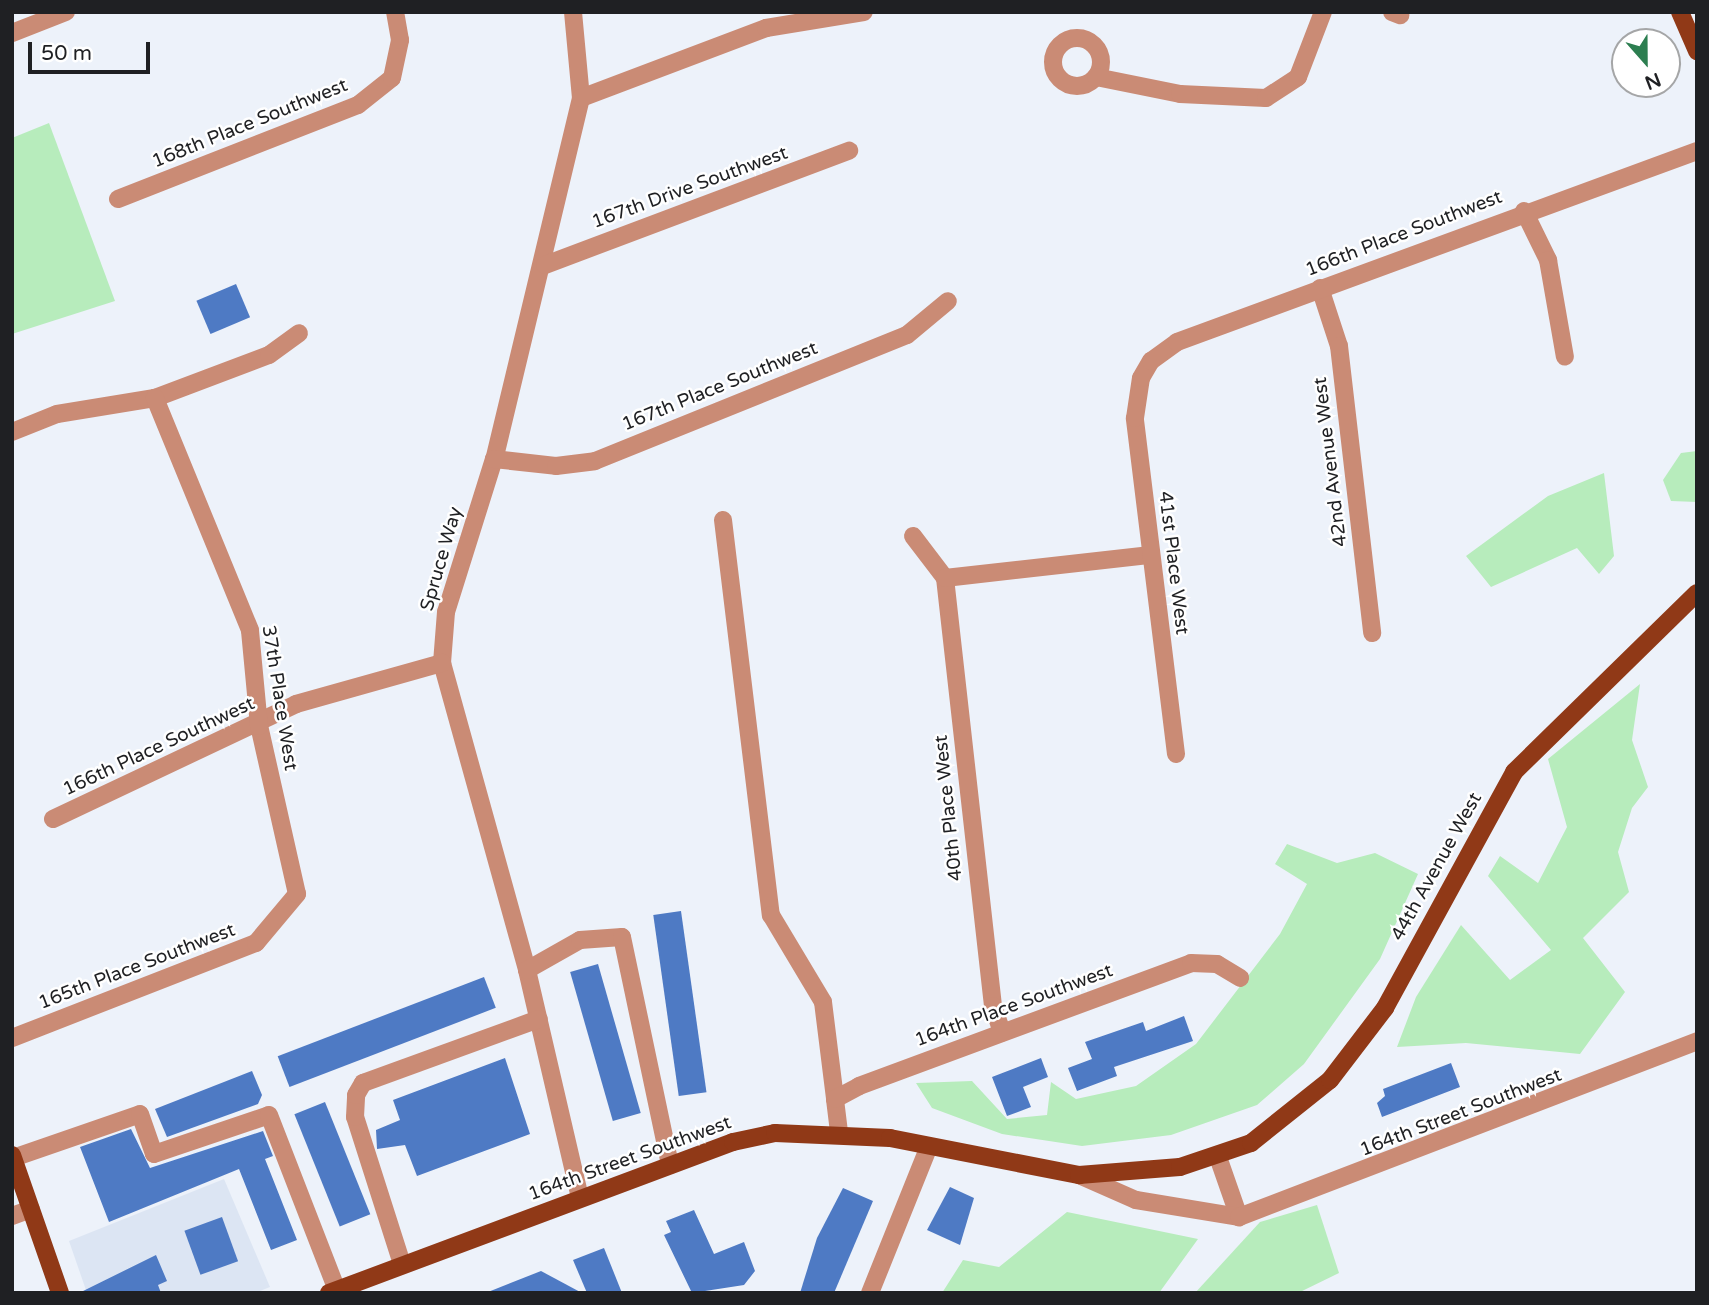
<!DOCTYPE html>
<html>
<head>
<meta charset="utf-8">
<style>
  body { margin:0 }
  #map { position:relative; width:1709px; height:1305px; overflow:hidden; background:#edf2fa; font-family:"Varela Round",sans-serif }
  div>[style] { position:absolute }
  [style*='--x'] { left:calc(var(--x)*1px); top:calc(var(--y)*1px); width:calc(var(--w)*1px); rotate:calc(var(--a)*1deg) }
  .built>* { inset:0; background:#dce5f3 }
  .green>* { inset:0; background:#b7ecbc }
  .building>* { inset:0; background:#4e7ac4; transform-origin:0 0 }
  .minor>* { height:18px; margin:-9px; padding:0 9px; transform-origin:9px; border-radius:9px; background:#ca8b75 }
  .minor>.ring { margin:-9px; padding:0; box-sizing:content-box; background:none; border:18px solid #ca8b75; border-radius:50% }
  .major>* { height:18px; margin:-9px; padding:0 9px; transform-origin:9px; border-radius:9px; background:#903917 }
  span { translate:-50% -50%; white-space:nowrap; text-align:center; line-height:1.15; -webkit-text-stroke:5px #fff; paint-order:stroke }
  .street-label { font-size:19px; color:#1f2023 }
  .frame { position:absolute; inset:0; border:14px solid #1f2023; pointer-events:none }
  .north { position:absolute; left:1611px; top:28px; width:70px; height:70px; box-sizing:border-box; background:#fff; border:2px solid #a5a6a7; border-radius:50%; rotate:159deg; font-size:19px; font-weight:700; line-height:28px; text-align:center; color:#1f2023 }
  .north::after { content:''; display:block; margin:auto; width:24px; height:32px; background:#2c7e50; clip-path:polygon(50% 0,100% 100%,50% 72%,0 100%) }
  .scale { position:absolute; left:28px; top:42px; width:122px; height:32px; box-sizing:border-box; border:4px solid #1f2023; border-top:0; padding-left:9px; font-size:21px; line-height:24px; white-space:nowrap; color:#1f2023; -webkit-text-stroke:5px #fff; paint-order:stroke }
</style>
</head>
<body>
<div id="map">
  <div class="built">
    <div style="clip-path:polygon(224px 1179px,270px 1287px,255px 1293px,87px 1293px,69px 1241px)"></div>
  </div>
  <div class="green">
    <div style="clip-path:polygon(49px 123px,115px 301px,12px 334px,12px 138px)"></div>
    <div style="clip-path:polygon(1697px 451px,1697px 502px,1671px 501px,1663px 480px,1681px 453px)"></div>
    <div style="clip-path:polygon(1604px 473px,1614px 556px,1599px 574px,1577px 548px,1491px 587px,1466px 556px,1548px 496px)"></div>
    <div style="clip-path:polygon(1640px 684px,1632px 740px,1648px 787px,1632px 808px,1618px 852px,1629px 892px,1583px 938px,1625px 992px,1580px 1054px,1466px 1043px,1397px 1047px,1416px 997px,1461px 925px,1510px 980px,1551px 950px,1488px 876px,1500px 856px,1538px 883px,1567px 827px,1548px 759px)"></div>
    <div style="clip-path:polygon(1287px 844px,1337px 863px,1375px 853px,1418px 874px,1380px 959px,1304px 1064px,1257px 1105px,1171px 1135px,1082px 1146px,1002px 1134px,932px 1108px,916px 1083px,972px 1081px,1007px 1119px,1047px 1115px,1051px 1082px,1076px 1099px,1136px 1086px,1196px 1044px,1280px 934px,1307px 884px,1275px 864px)"></div>
    <div style="clip-path:polygon(1317px 1205px,1339px 1273px,1298px 1293px,1195px 1293px,1260px 1222px)"></div>
    <div style="clip-path:polygon(1067px 1212px,1198px 1239px,1159px 1293px,942px 1293px,963px 1260px,999px 1267px)"></div>
  </div>
  <div class="building">
    <div style="left:236px;top:284px;width:36px;height:43px;rotate:67deg"></div>
    <div style="left:681px;top:911px;width:183px;height:28px;rotate:82deg"></div>
    <div style="left:598px;top:964px;width:155px;height:29px;rotate:74deg"></div>
    <div style="left:484px;top:977px;width:33px;height:221px;rotate:69deg"></div>
    <div style="clip-path:polygon(1184px 1016px,1193px 1041px,1114px 1067px,1117px 1076px,1077px 1091px,1068px 1068px,1092px 1059px,1085px 1042px,1143px 1022px,1146px 1031px)"></div>
    <div style="clip-path:polygon(505px 1058px,530px 1134px,417px 1176px,405px 1145px,377px 1149px,376px 1130px,400px 1120px,393px 1100px)"></div>
    <div style="clip-path:polygon(1041px 1058px,1048px 1077px,1023px 1087px,1031px 1107px,1007px 1116px,992px 1077px)"></div>
    <div style="clip-path:polygon(1451px 1063px,1460px 1087px,1382px 1117px,1377px 1103px,1385px 1096px,1383px 1089px)"></div>
    <div style="clip-path:polygon(252px 1071px,262px 1095px,258px 1104px,167px 1137px,155px 1109px)"></div>
    <div style="left:325px;top:1102px;width:121px;height:33px;rotate:68deg"></div>
    <div style="clip-path:polygon(131px 1129px,150px 1168px,263px 1131px,273px 1156px,265px 1159px,297px 1240px,271px 1250px,239px 1169px,109px 1222px,80px 1147px)"></div>
    <div style="clip-path:polygon(950px 1187px,974px 1198px,960px 1245px,927px 1230px)"></div>
    <div style="clip-path:polygon(843px 1188px,873px 1201px,834px 1293px,800px 1293px,817px 1238px)"></div>
    <div style="clip-path:polygon(694px 1210px,714px 1254px,744px 1242px,755px 1271px,744px 1285px,692px 1293px,664px 1235px,671px 1232px,666px 1221px)"></div>
    <div style="left:222px;top:1217px;width:47px;height:40px;rotate:70deg"></div>
    <div style="clip-path:polygon(604px 1248px,622px 1293px,587px 1293px,573px 1260px)"></div>
    <div style="clip-path:polygon(156px 1255px,167px 1281px,158px 1285px,161px 1293px,79px 1293px)"></div>
    <div style="clip-path:polygon(541px 1271px,582px 1293px,488px 1293px,488px 1292px)"></div>
  </div>
  <div class="minor">
    <div style="--x:573;--y:12;--w:86;--a:84.7"></div>
    <div style="--x:581;--y:98;--w:371;--a:103.5"></div>
    <div style="--x:494;--y:459;--w:160;--a:107.4"></div>
    <div style="--x:446;--y:612;--w:51;--a:94.5"></div>
    <div style="--x:442;--y:663;--w:319;--a:74.5"></div>
    <div style="--x:527;--y:970;--w:233;--a:76.9"></div>
    <div style="--x:1392;--y:12;--w:9;--a:21"></div>
    <div style="--x:12;--y:33;--w:58;--a:-21.3"></div>
    <div class="ring" style="left:1053px;top:38px;width:30px;height:30px"></div>
    <div style="--x:1096;--y:77;--w:86;--a:11.4"></div>
    <div style="--x:1180;--y:94;--w:86;--a:2.7"></div>
    <div style="--x:1266;--y:98;--w:38;--a:-33"></div>
    <div style="--x:1298;--y:77;--w:70;--a:-69"></div>
    <div style="--x:581;--y:98;--w:198;--a:-20.7"></div>
    <div style="--x:766;--y:28;--w:99;--a:-9.3"></div>
    <div style="--x:118;--y:199;--w:258;--a:-21.4"></div>
    <div style="--x:358;--y:105;--w:43;--a:-38.5"></div>
    <div style="--x:392;--y:78;--w:39;--a:-78"></div>
    <div style="--x:400;--y:40;--w:28;--a:-100"></div>
    <div style="--x:1524;--y:211;--w:55;--a:63.9"></div>
    <div style="--x:1548;--y:260;--w:98;--a:80.1"></div>
    <div style="--x:545;--y:265;--w:325;--a:-20.6"></div>
    <div style="--x:1320;--y:288;--w:61;--a:71.9"></div>
    <div style="--x:1339;--y:346;--w:289;--a:83.4"></div>
    <div style="--x:12;--y:432;--w:48;--a:-21.8"></div>
    <div style="--x:57;--y:414;--w:99;--a:-9.3"></div>
    <div style="--x:155;--y:398;--w:122;--a:-20.7"></div>
    <div style="--x:269;--y:355;--w:37;--a:-36"></div>
    <div style="--x:494;--y:459;--w:62;--a:6.4"></div>
    <div style="--x:556;--y:466;--w:39;--a:-7"></div>
    <div style="--x:595;--y:461;--w:336;--a:-22"></div>
    <div style="--x:907;--y:335;--w:53;--a:-39.7"></div>
    <div style="--x:723;--y:520;--w:398;--a:83.1"></div>
    <div style="--x:771;--y:915;--w:101;--a:59.1"></div>
    <div style="--x:823;--y:1002;--w:98;--a:82.9"></div>
    <div style="--x:913;--y:536;--w:53;--a:52.7"></div>
    <div style="--x:945;--y:578;--w:431;--a:83.6"></div>
    <div style="--x:993;--y:1006;--w:28;--a:71"></div>
    <div style="--x:945;--y:578;--w:207;--a:-6.4"></div>
    <div style="--x:1176;--y:754;--w:338;--a:-97"></div>
    <div style="--x:1135;--y:418;--w:40;--a:-81.5"></div>
    <div style="--x:1141;--y:378;--w:20;--a:-60"></div>
    <div style="--x:1151;--y:361;--w:32;--a:-36"></div>
    <div style="--x:1177;--y:342;--w:554;--a:-20.17"></div>
    <div style="--x:53;--y:819;--w:269;--a:-25.3"></div>
    <div style="--x:296;--y:704;--w:152;--a:-15.7"></div>
    <div style="--x:527;--y:970;--w:61;--a:-29.5"></div>
    <div style="--x:580;--y:940;--w:42;--a:-4.1"></div>
    <div style="--x:622;--y:937;--w:233;--a:78.1"></div>
    <div style="--x:12;--y:1038;--w:262;--a:-21.3"></div>
    <div style="--x:256;--y:943;--w:64;--a:-50.1"></div>
    <div style="--x:297;--y:894;--w:172;--a:-102.7"></div>
    <div style="--x:259;--y:726;--w:96;--a:-95.4"></div>
    <div style="--x:250;--y:630;--w:251;--a:-112.3"></div>
    <div style="--x:839;--y:1132;--w:33;--a:-97"></div>
    <div style="--x:835;--y:1099;--w:27;--a:-28"></div>
    <div style="--x:859;--y:1086;--w:354;--a:-20.3"></div>
    <div style="--x:1191;--y:963;--w:26;--a:2"></div>
    <div style="--x:1217;--y:964;--w:27;--a:31"></div>
    <div style="--x:1218;--y:1157;--w:64;--a:70.7"></div>
    <div style="--x:13;--y:1158;--w:134;--a:-19.1"></div>
    <div style="--x:140;--y:1114;--w:42;--a:70.7"></div>
    <div style="--x:154;--y:1154;--w:121;--a:-18.7"></div>
    <div style="--x:269;--y:1115;--w:188;--a:68.8"></div>
    <div style="--x:1079;--y:1175;--w:62;--a:23.7"></div>
    <div style="--x:1136;--y:1200;--w:104;--a:9.4"></div>
    <div style="--x:1239;--y:1217;--w:491;--a:-21"></div>
    <div style="--x:12;--y:1216;--w:20;--a:-20"></div>
    <div style="--x:402;--y:1264;--w:154;--a:-107.7"></div>
    <div style="--x:355;--y:1117;--w:22;--a:-87"></div>
    <div style="--x:356;--y:1095;--w:14;--a:-60"></div>
    <div style="--x:363;--y:1083;--w:187;--a:-20"></div>
    <div style="--x:870;--y:1293;--w:158;--a:-68.1"></div>
  </div>
  <div class="major">
    <div style="--x:1680;--y:12;--w:43;--a:66.4"></div>
    <div style="--x:12;--y:1155;--w:146;--a:70.8"></div>
    <div style="--x:329;--y:1293;--w:431;--a:-20.5"></div>
    <div style="--x:733;--y:1142;--w:43;--a:-12.1"></div>
    <div style="--x:775;--y:1133;--w:115;--a:2.5"></div>
    <div style="--x:890;--y:1138;--w:193;--a:11.1"></div>
    <div style="--x:1079;--y:1175;--w:101;--a:-4.5"></div>
    <div style="--x:1180;--y:1167;--w:75;--a:-18.7"></div>
    <div style="--x:1251;--y:1143;--w:101;--a:-38.6"></div>
    <div style="--x:1330;--y:1080;--w:91;--a:-52.6"></div>
    <div style="--x:1385;--y:1008;--w:269;--a:-61.3"></div>
    <div style="--x:1514;--y:772;--w:256;--a:-44.4"></div>
  </div>
  <div class="street-label">
    <span style="left:250px;top:124px;rotate:-22deg">168th Place Southwest</span>
    <span style="left:690px;top:188px;rotate:-20deg">167th Drive Southwest</span>
    <span style="left:1404px;top:234px;rotate:-21deg">166th Place Southwest</span>
    <span style="left:720px;top:387px;rotate:-22deg">167th Place Southwest</span>
    <span style="left:1331px;top:462px;rotate:-97deg">42nd Avenue West</span>
    <span style="left:442px;top:559px;rotate:-74deg">Spruce Way</span>
    <span style="left:1173px;top:563px;rotate:83deg">41st Place West</span>
    <span style="left:279px;top:698px;rotate:81deg">37th Place West</span>
    <span style="left:159px;top:747px;rotate:-25deg">166th Place Southwest</span>
    <span style="left:949px;top:808px;rotate:-96deg">40th Place West</span>
    <span style="left:1437px;top:867px;rotate:-61deg">44th Avenue West</span>
    <span style="left:137px;top:967px;rotate:-21deg">165th Place Southwest</span>
    <span style="left:1014px;top:1006px;rotate:-20deg">164th Place Southwest</span>
    <span style="left:1461px;top:1113px;rotate:-21deg">164th Street Southwest</span>
    <span style="left:630px;top:1159px;rotate:-20deg">164th Street Southwest</span>
  </div>
  <div class="frame"></div>
  <div class="north">N</div>
  <div class="scale">50 m</div>
</div>
</body>
</html>
